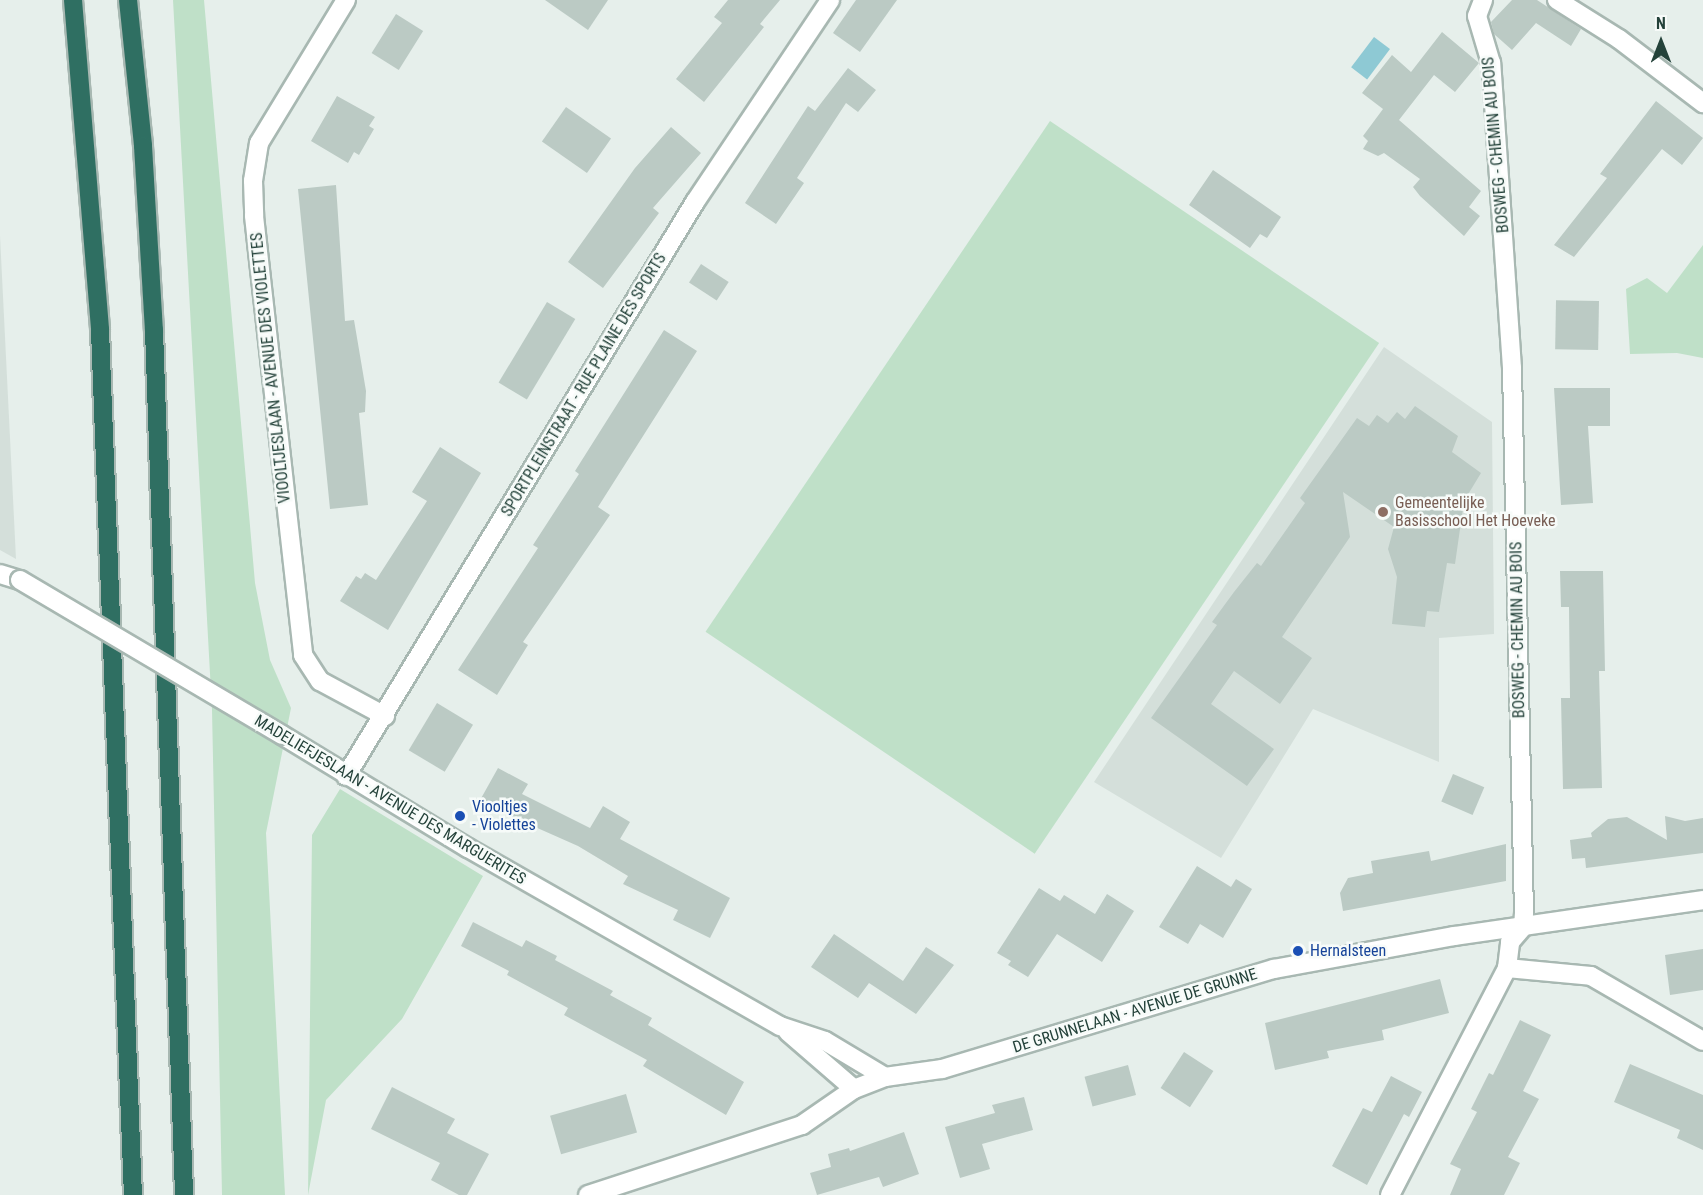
<!DOCTYPE html>
<html>
<head>
<meta charset="utf-8">
<style>
  body { margin:0 }
  #map { position:relative; width:1703px; height:1195px; overflow:hidden; background:#e6efeb; font-family:"Roboto Condensed",sans-serif }
  div>[style] { position:absolute }
  [style*='--x'] { left:calc(var(--x)*1px); top:calc(var(--y)*1px); width:calc(var(--w)*1px); rotate:calc(var(--a)*1deg) }
  .built>* { inset:0; background:#d4dfda }
  .green>* { inset:0; background:#bfe0c8; transform-origin:0 0 }
  .water>* { inset:0; background:#8ec9d4; transform-origin:0 0 }
  .building>* { inset:0; background:#bbcac4; transform-origin:0 0 }
  .roads { filter:drop-shadow(2px 0 #a8b8b2) drop-shadow(-2px 0 #a8b8b2) drop-shadow(0 2px #a8b8b2) drop-shadow(0 -2px #a8b8b2) }
  .minor>* { height:18px; margin:-9px; padding:0 9px; transform-origin:9px; border-radius:9px; background:#fff }
  .highway>* { height:18px; margin:-9px; padding:0 9px; transform-origin:9px; border-radius:9px; background:#2f6f62 }
  .bridges { filter:drop-shadow(2px 0 #a8b8b2) drop-shadow(-2px 0 #a8b8b2) drop-shadow(0 2px #a8b8b2) drop-shadow(0 -2px #a8b8b2) }
  .minor-bridge>* { height:18px; margin:-9px; padding:0 9px; transform-origin:9px; border-radius:9px; background:#fff }
  .dots>* { width:16px; height:16px; translate:-50% -50%; box-sizing:border-box; border:3px solid #f7fbf9; border-radius:50% }
  span { translate:-50% -50%; white-space:nowrap; text-align:center; line-height:1.15; -webkit-text-stroke:5px #f7fbf9; paint-order:stroke }
  .street-label { font-size:16px; color:#24423a }
  .education-label { font-size:16px; color:#785e54 }
  .left { translate:0 -50%; text-align:left }
  .transit-label { font-size:16px; color:#164399 }
  .north { position:absolute; left:1631px; top:12px; width:60px; height:60px; -webkit-text-stroke:4px #f7fbf9; paint-order:stroke; rotate:0deg; font-size:16px; font-weight:700; line-height:24px; text-align:center; color:#24423a }
  .north::after { content:''; display:block; margin:auto; width:21px; height:27px; background:#24423a; clip-path:polygon(50% 0,100% 100%,50% 72%,0 100%) }
</style>
</head>
<body>
<div id="map">
  <div class="built">
    <div style="clip-path:polygon(0 236px,16px 559px,0 550px)"></div>
    <div style="clip-path:polygon(1384px 347px,1492px 422px,1494px 634px,1439px 638px,1439px 762px,1313px 709px,1221px 858px,1094px 782px)"></div>
  </div>
  <div class="green">
    <div style="clip-path:polygon(173px 0,204px 0,255px 583px,270px 660px,291px 708px,266px 833px,285px 1195px,222px 1195px,212px 710px)"></div>
    <div style="left:1050px;top:121px;width:397px;height:616px;rotate:34deg"></div>
    <div style="clip-path:polygon(1703px 245px,1703px 358px,1677px 353px,1630px 354px,1626px 289px,1647px 278px,1667px 293px)"></div>
    <div style="clip-path:polygon(340px 789px,483px 876px,402px 1019px,326px 1100px,308px 1195px,312px 835px)"></div>
  </div>
  <div class="water">
    <div style="left:1374px;top:37px;width:20px;height:38px;rotate:37deg"></div>
  </div>
  <div class="building">
    <div style="clip-path:polygon(545px 0,608px 0,588px 30px)"></div>
    <div style="clip-path:polygon(728px 0,780px 0,760px 24px,764px 27px,704px 102px,676px 79px,722px 23px,714px 17px)"></div>
    <div style="clip-path:polygon(856px 0,897px 0,860px 52px,833px 33px)"></div>
    <div style="clip-path:polygon(1512px 0,1537px 0,1581px 29px,1571px 46px,1536px 23px,1512px 50px,1494px 34px,1491px 22px)"></div>
    <div style="left:396px;top:14px;width:32px;height:46px;rotate:32deg"></div>
    <div style="clip-path:polygon(1442px 32px,1479px 63px,1455px 92px,1434px 75px,1399px 120px,1481px 191px,1469px 207px,1480px 216px,1464px 236px,1420px 196px,1413px 187px,1420px 179px,1384px 153px,1378px 156px,1363px 149px,1368px 141px,1363px 136px,1383px 109px,1362px 93px,1392px 55px,1411px 72px)"></div>
    <div style="clip-path:polygon(848px 68px,876px 90px,858px 112px,846px 103px,797px 178px,804px 183px,776px 224px,745px 203px,808px 106px,815px 111px)"></div>
    <div style="clip-path:polygon(337px 96px,375px 117px,369px 126px,374px 129px,359px 155px,354px 152px,348px 163px,311px 141px)"></div>
    <div style="clip-path:polygon(1656px 101px,1703px 138px,1682px 165px,1662px 149px,1574px 257px,1554px 245px,1607px 178px,1600px 174px)"></div>
    <div style="left:566px;top:107px;width:55px;height:42px;rotate:35deg"></div>
    <div style="clip-path:polygon(671px 127px,701px 153px,653px 208px,659px 213px,603px 288px,568px 262px,635px 168px)"></div>
    <div style="clip-path:polygon(1213px 170px,1281px 217px,1267px 238px,1260px 234px,1250px 248px,1189px 205px)"></div>
    <div style="clip-path:polygon(336px 185px,345px 321px,354px 320px,366px 391px,365px 412px,359px 413px,368px 505px,330px 509px,298px 189px)"></div>
    <div style="left:701px;top:264px;width:33px;height:22px;rotate:33deg"></div>
    <div style="left:1599px;top:301px;width:49px;height:43px;rotate:91deg"></div>
    <div style="left:547px;top:302px;width:33px;height:94px;rotate:31deg"></div>
    <div style="clip-path:polygon(664px 330px,697px 351px,598px 507px,610px 515px,523px 642px,528px 645px,497px 695px,458px 670px,538px 548px,533px 545px,579px 474px,575px 471px)"></div>
    <div style="clip-path:polygon(1554px 388px,1610px 388px,1610px 426px,1588px 426px,1593px 503px,1561px 505px)"></div>
    <div style="clip-path:polygon(1415px 406px,1458px 436px,1452px 452px,1481px 473px,1464px 501px,1455px 564px,1447px 563px,1439px 612px,1427px 611px,1425px 627px,1392px 624px,1397px 577px,1388px 549px,1394px 527px,1343px 492px,1350px 537px,1282px 637px,1312px 658px,1280px 704px,1234px 671px,1211px 704px,1274px 749px,1247px 786px,1151px 718px,1217px 625px,1212px 622px,1234px 592px,1257px 563px,1261px 566px,1305px 503px,1300px 498px,1357px 418px,1369px 426px,1377px 415px,1388px 423px,1397px 412px,1405px 419px)"></div>
    <div style="clip-path:polygon(440px 447px,481px 473px,388px 630px,340px 601px,356px 576px,361px 579px,365px 573px,376px 580px,427px 501px,412px 492px)"></div>
    <div style="clip-path:polygon(1560px 571px,1603px 571px,1605px 671px,1599px 671px,1602px 788px,1563px 789px,1561px 698px,1570px 698px,1569px 607px,1561px 607px)"></div>
    <div style="left:437px;top:703px;width:42px;height:55px;rotate:31deg"></div>
    <div style="clip-path:polygon(498px 768px,528px 784px,522px 794px,590px 828px,603px 806px,630px 822px,620px 839px,730px 898px,710px 938px,673px 920px,678px 910px,623px 884px,628px 876px,578px 846px,479px 802px)"></div>
    <div style="left:1453px;top:774px;width:34px;height:30px;rotate:23deg"></div>
    <div style="clip-path:polygon(1665px 816px,1685px 821px,1703px 818px,1703px 853px,1586px 868px,1585px 858px,1572px 859px,1570px 840px,1592px 837px,1591px 833px,1608px 819px,1627px 817px,1667px 840px)"></div>
    <div style="clip-path:polygon(1506px 844px,1506px 881px,1343px 911px,1340px 893px,1348px 878px,1373px 873px,1371px 861px,1429px 851px,1431px 861px)"></div>
    <div style="clip-path:polygon(1197px 866px,1231px 887px,1236px 879px,1252px 889px,1223px 938px,1200px 924px,1188px 944px,1159px 927px)"></div>
    <div style="clip-path:polygon(1039px 888px,1060px 901px,1064px 895px,1095px 914px,1107px 894px,1134px 911px,1102px 962px,1057px 934px,1028px 977px,1008px 965px,1011px 961px,997px 953px)"></div>
    <div style="clip-path:polygon(473px 922px,522px 947px,526px 940px,557px 956px,555px 960px,613px 991px,610px 995px,652px 1018px,648px 1025px,744px 1082px,726px 1115px,643px 1066px,647px 1060px,564px 1015px,568px 1008px,507px 975px,509px 971px,461px 946px)"></div>
    <div style="clip-path:polygon(834px 934px,903px 981px,926px 947px,954px 965px,916px 1014px,869px 983px,858px 998px,811px 967px)"></div>
    <div style="clip-path:polygon(1703px 949px,1703px 990px,1670px 995px,1665px 955px)"></div>
    <div style="clip-path:polygon(1440px 979px,1449px 1013px,1382px 1030px,1384px 1040px,1327px 1051px,1329px 1058px,1275px 1070px,1265px 1023px)"></div>
    <div style="clip-path:polygon(1520px 1020px,1551px 1035px,1523px 1091px,1539px 1099px,1508px 1157px,1520px 1163px,1504px 1195px,1450px 1195px,1461px 1169px,1450px 1164px,1477px 1112px,1471px 1109px,1489px 1073px,1493px 1075px)"></div>
    <div style="left:1184px;top:1052px;width:35px;height:43px;rotate:33deg"></div>
    <div style="clip-path:polygon(1630px 1064px,1703px 1095px,1703px 1150px,1677px 1138px,1680px 1130px,1614px 1102px)"></div>
    <div style="left:1128px;top:1065px;width:31px;height:45px;rotate:75deg"></div>
    <div style="clip-path:polygon(1391px 1076px,1422px 1092px,1409px 1117px,1404px 1114px,1367px 1185px,1332px 1166px,1363px 1108px,1372px 1112px)"></div>
    <div style="clip-path:polygon(392px 1087px,455px 1119px,447px 1133px,489px 1154px,467px 1195px,459px 1195px,431px 1180px,440px 1163px,371px 1129px)"></div>
    <div style="left:626px;top:1094px;width:40px;height:79px;rotate:74deg"></div>
    <div style="clip-path:polygon(1024px 1097px,1033px 1130px,982px 1144px,990px 1169px,960px 1178px,945px 1127px,995px 1113px,992px 1105px)"></div>
    <div style="clip-path:polygon(904px 1132px,919px 1174px,883px 1187px,879px 1177px,817px 1195px,810px 1173px,831px 1167px,828px 1154px,849px 1148px,850px 1151px)"></div>
  </div>
  <div class="roads">
    <div class="minor">
      <div style="--x:346;--y:0;--w:167;--a:121.3"></div>
      <div style="--x:259;--y:143;--w:38;--a:99"></div>
      <div style="--x:253;--y:181;--w:35;--a:88"></div>
      <div style="--x:254;--y:216;--w:442;--a:83.6"></div>
      <div style="--x:303;--y:655;--w:31;--a:57"></div>
      <div style="--x:320;--y:681;--w:74;--a:28.3"></div>
      <div style="--x:1557;--y:0;--w:73;--a:32.2"></div>
      <div style="--x:1619;--y:39;--w:106;--a:37.3"></div>
      <div style="--x:0;--y:574;--w:21;--a:17"></div>
      <div style="--x:282;--y:735;--w:218;--a:31.3"></div>
      <div style="--x:468;--y:848;--w:359;--a:29.7"></div>
      <div style="--x:780;--y:1026;--w:47;--a:18.4"></div>
      <div style="--x:825;--y:1041;--w:70;--a:31"></div>
      <div style="--x:346;--y:776;--w:672;--a:-58.7"></div>
      <div style="--x:695;--y:202;--w:243;--a:-56.2"></div>
      <div style="--x:1507;--y:968;--w:84;--a:5.4"></div>
      <div style="--x:1591;--y:976;--w:129;--a:30.1"></div>
      <div style="--x:788;--y:1032;--w:87;--a:40.8"></div>
      <div style="--x:588;--y:1195;--w:225;--a:-18.1"></div>
      <div style="--x:802;--y:1125;--w:63;--a:-34.7"></div>
      <div style="--x:854;--y:1089;--w:33;--a:-21"></div>
      <div style="--x:885;--y:1077;--w:58;--a:-8"></div>
      <div style="--x:942;--y:1069;--w:347;--a:-16.8"></div>
      <div style="--x:1274;--y:969;--w:183;--a:-10.4"></div>
      <div style="--x:1454;--y:936;--w:252;--a:-8.2"></div>
      <div style="--x:1390;--y:1195;--w:255;--a:-62.7"></div>
      <div style="--x:1507;--y:968;--w:26;--a:-83"></div>
      <div style="--x:1510;--y:942;--w:20;--a:-49"></div>
      <div style="--x:1523;--y:927;--w:13;--a:-86"></div>
      <div style="--x:1524;--y:914;--w:546;--a:-91.26"></div>
      <div style="--x:1512;--y:368;--w:306;--a:-93.9"></div>
      <div style="--x:1491;--y:63;--w:49;--a:-106.6"></div>
      <div style="--x:1477;--y:16;--w:17;--a:-69"></div>
    </div>
    <div class="highway">
      <div style="--x:73;--y:0;--w:331;--a:85.3"></div>
      <div style="--x:100;--y:330;--w:866;--a:87.82"></div>
      <div style="--x:128;--y:0;--w:147;--a:84.1"></div>
      <div style="--x:143;--y:146;--w:184;--a:86.6"></div>
      <div style="--x:154;--y:330;--w:866;--a:88.01"></div>
    </div>
  </div>
  <div class="bridges">
    <div class="minor-bridge">
      <div style="--x:20;--y:580;--w:304;--a:30.6"></div>
    </div>
  </div>
  <div class="dots">
    <div style="left:1383px;top:512px;background:#8d6e63"></div>
    <div style="left:460px;top:816px;background:#1a4fb4"></div>
    <div style="left:1298px;top:951px;background:#1a4fb4"></div>
  </div>
  <div class="street-label">
    <span style="left:1496px;top:145px;rotate:-95deg">BOSWEG - CHEMIN AU BOIS</span>
    <span style="left:271px;top:368px;rotate:-96deg">VIOOLTJESLAAN - AVENUE DES VIOLETTES</span>
    <span style="left:584px;top:385px;rotate:-59deg">SPORTPLEINSTRAAT - RUE PLAINE DES SPORTS</span>
    <span style="left:1518px;top:630px;rotate:-91deg">BOSWEG - CHEMIN AU BOIS</span>
    <span style="left:390px;top:800px;rotate:31deg">MADELIEFJESLAAN - AVENUE DES MARGUERITES</span>
    <span style="left:1135px;top:1011px;rotate:-17deg">DE GRUNNELAAN - AVENUE DE GRUNNE</span>
  </div>
  <div class="education-label">
    <span class="left" style="left:1395px;top:512px">Gemeentelijke<br>Basisschool Het Hoeveke</span>
  </div>
  <div class="transit-label">
    <span class="left" style="left:472px;top:816px">Viooltjes<br>- Violettes</span>
    <span class="left" style="left:1310px;top:951px">Hernalsteen</span>
  </div>
  <div class="north">N</div>
</div>
</body>
</html>
